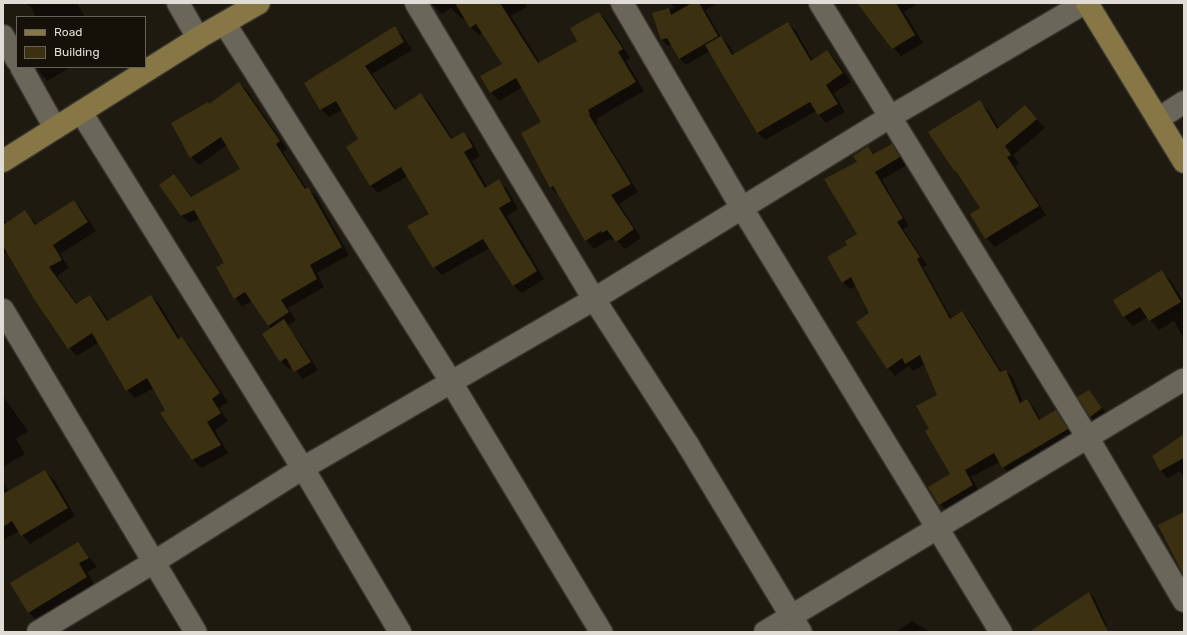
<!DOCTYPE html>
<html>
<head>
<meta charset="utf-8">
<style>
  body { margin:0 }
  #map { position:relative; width:1187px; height:635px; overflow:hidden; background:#1e1a10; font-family:Rubik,sans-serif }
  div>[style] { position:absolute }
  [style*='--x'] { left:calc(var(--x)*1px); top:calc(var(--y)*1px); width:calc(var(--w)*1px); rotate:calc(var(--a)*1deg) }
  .shadow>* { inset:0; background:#0007 }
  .building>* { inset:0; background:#3b300f }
  .roads { filter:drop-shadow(1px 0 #373530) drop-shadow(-1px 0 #373530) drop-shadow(0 1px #373530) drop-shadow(0 -1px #373530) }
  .minor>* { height:22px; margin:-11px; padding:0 11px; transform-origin:11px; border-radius:11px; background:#6b665a }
  .major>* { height:22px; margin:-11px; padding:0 11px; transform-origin:11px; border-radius:11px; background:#877744 }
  span { translate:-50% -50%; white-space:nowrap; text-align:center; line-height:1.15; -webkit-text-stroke:4px #151108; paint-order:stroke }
  .frame { position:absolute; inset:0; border:4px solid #dfddd6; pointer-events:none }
  .legend { position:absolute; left:16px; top:16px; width:130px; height:52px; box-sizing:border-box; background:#151108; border:1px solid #66635a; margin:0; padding:5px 7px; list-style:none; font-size:12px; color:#dfddd6 }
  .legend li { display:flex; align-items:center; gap:8px; height:20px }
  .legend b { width:20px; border:1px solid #66635a }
</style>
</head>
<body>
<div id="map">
  <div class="shadow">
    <div style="clip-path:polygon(25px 3px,77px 3px,85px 17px,35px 17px,32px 8px)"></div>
    <div style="clip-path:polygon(431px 3px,525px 3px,527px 7px,511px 16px,540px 63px,578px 41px,599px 13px,607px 21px,630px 58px,626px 61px,644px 91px,596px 119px,598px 123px,596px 124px,638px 192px,619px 204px,641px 238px,625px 249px,615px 239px,612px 240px,610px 239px,594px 249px,586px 240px,559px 196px,550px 187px,543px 122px,523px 87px,499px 101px,491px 92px,503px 64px,483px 33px,479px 35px,470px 27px,465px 17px,462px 19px,451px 8px,442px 14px)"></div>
    <div style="clip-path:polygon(671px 3px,718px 3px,705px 10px,721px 37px,729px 45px,734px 55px,788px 23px,796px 31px,813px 61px,827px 51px,835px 59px,851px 82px,834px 93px,845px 112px,826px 123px,816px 111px,765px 140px,757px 132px,710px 51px,686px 65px,679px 58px,672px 44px,668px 46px,661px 39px,654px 14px,674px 8px)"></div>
    <div style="clip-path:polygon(859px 3px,918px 3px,904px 12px,923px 43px,901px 56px,882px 36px)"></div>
    <div style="clip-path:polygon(395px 28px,403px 36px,412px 50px,372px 74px,397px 110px,421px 94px,429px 102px,453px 139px,464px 133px,472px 141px,480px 156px,472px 161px,487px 187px,498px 181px,507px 189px,518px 209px,507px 216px,544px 279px,522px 293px,513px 285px,490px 248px,442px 275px,434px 267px,431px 214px,408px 176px,378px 193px,370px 185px,360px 140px,342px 110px,329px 117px,321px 109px)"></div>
    <div style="clip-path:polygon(36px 67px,71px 67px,47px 81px)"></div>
    <div style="clip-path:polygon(239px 83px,247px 91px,287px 149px,283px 152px,307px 189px,316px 196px,349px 255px,317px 273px,324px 287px,288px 308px,296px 320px,288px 325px,318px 370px,303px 379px,292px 366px,289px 369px,281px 361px,271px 329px,252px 301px,242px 306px,235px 298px,225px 263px,200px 218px,190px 223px,182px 216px,174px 175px,192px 197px,241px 169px,227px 145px,199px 165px,191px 157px,209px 105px)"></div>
    <div style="clip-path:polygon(979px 102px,988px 110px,999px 128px,1025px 106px,1045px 128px,1013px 155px,1019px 164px,1015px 166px,1046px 215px,995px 247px,986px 238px,981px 208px,956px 171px)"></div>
    <div style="clip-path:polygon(892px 146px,907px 165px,882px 180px,909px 226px,903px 229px,927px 265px,923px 267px,952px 319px,962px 313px,969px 320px,1002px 373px,1006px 371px,1013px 378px,1023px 402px,1026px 401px,1034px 408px,1041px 420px,1056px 411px,1063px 418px,1075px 437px,1010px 475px,999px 462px,971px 477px,980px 492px,948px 511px,940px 504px,951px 474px,930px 429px,938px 395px,925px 364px,913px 371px,909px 366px,895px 376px,888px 368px,870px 314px,856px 286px,850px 289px,842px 282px,849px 246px,859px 234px,858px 163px,868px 147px,875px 154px)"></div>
    <div style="clip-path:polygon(74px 201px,82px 210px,96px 231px,60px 254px,69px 268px,57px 276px,77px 304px,90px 296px,98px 304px,109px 321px,151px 296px,160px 305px,180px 339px,182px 338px,190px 347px,228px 402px,219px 408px,228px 421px,215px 430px,228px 453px,202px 468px,193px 460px,162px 413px,167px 410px,154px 388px,135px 398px,127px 390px,99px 342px,77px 356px,69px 348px,7px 252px,3px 254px,3px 220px,7px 223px,25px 211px,37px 225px)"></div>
    <div style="clip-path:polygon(1162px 272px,1171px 281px,1184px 302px,1184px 340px,1174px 321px,1159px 330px,1148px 317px,1133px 326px,1123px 316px)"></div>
    <div style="clip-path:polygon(3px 396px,28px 431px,16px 439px,25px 454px,3px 467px)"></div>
    <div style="clip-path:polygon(1093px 396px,1106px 413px,1095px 421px,1090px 416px)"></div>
    <div style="clip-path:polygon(1184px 441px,1184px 477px,1180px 471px,1168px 478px,1160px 470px)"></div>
    <div style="clip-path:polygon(45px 472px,54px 480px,75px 516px,30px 544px,19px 531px,3px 540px,3px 481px,9px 492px)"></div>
    <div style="clip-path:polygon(78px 543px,97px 567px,87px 572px,96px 587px,37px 621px,28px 612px)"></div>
    <div style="clip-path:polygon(1089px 593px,1094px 597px,1107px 626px,1097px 632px,1042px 632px)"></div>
    <div style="clip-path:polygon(912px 621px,930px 632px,896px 632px)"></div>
  </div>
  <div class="building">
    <div style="clip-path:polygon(455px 3px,500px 3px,538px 63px,577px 41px,570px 28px,599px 12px,623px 49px,618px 52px,636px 82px,588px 110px,590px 114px,589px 115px,631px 184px,611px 195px,634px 229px,616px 242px,607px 230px,602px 233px,601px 231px,585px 241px,553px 186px,550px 188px,521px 133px,541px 122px,516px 78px,490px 93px,480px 76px,502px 64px,476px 24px,470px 28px)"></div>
    <div style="clip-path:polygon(692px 3px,699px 3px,718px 36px,679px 59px,667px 38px,661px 40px,652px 13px,669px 8px,671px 15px)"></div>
    <div style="clip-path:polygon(857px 3px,896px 3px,915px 35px,892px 49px)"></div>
    <div style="clip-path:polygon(788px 22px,811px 61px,827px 50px,843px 73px,826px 85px,838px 104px,818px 115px,810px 102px,757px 133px,705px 45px,721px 36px,732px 55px)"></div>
    <div style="clip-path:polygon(395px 26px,404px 42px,365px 66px,395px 110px,421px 93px,451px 139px,464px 132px,473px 147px,464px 152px,485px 188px,499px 179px,511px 201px,499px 208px,537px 271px,513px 286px,483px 239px,433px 268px,407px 226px,429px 214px,401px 167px,370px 186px,346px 147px,358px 139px,336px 101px,320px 110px,304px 83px)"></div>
    <div style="clip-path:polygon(239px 82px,280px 141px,276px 144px,305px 189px,308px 187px,342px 247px,310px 265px,317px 279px,281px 300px,289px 312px,268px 326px,245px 292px,234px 299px,216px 267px,224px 263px,194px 210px,181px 216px,159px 185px,174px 174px,191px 197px,240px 169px,221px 137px,190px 158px,171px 123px,208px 102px,209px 104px)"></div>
    <div style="clip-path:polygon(980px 100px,997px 129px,1025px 105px,1037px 119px,1005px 146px,1011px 155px,1007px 157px,1039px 206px,985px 239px,970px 214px,980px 208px,956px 171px,955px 172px,928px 132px)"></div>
    <div style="clip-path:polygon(892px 144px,900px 157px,875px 172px,903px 218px,897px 222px,920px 257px,917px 259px,950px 319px,962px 311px,1000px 372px,1006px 370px,1020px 403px,1027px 399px,1039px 420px,1056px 410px,1068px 429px,1002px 468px,994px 453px,965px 470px,973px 485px,939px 505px,928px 487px,950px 474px,925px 431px,929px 429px,916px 406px,937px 395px,920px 355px,905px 364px,902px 358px,887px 369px,856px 322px,869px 313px,851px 277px,842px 283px,827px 257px,847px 245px,845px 241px,857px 234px,824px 179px,857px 162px,853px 156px,868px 146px,873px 154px)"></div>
    <div style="clip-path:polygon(74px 200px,88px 222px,53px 245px,62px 260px,49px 267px,76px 304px,90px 295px,107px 321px,151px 295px,178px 339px,182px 337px,220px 393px,212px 399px,221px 413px,207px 422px,221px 445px,192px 460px,160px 413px,165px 410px,147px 378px,126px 391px,92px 333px,68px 349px,34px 299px,3px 246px,3px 225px,25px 210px,35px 225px)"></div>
    <div style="clip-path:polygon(1162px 270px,1181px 302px,1149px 321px,1140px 307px,1123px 317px,1113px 300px)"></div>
    <div style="clip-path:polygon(284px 319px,311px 362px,294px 372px,286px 358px,280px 362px,262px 334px)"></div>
    <div style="clip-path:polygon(1089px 390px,1102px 408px,1090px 417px,1077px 397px)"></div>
    <div style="clip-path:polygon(1184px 434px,1184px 458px,1160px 471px,1152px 456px)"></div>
    <div style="clip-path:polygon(45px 470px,68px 508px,21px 536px,12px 521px,3px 527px,3px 494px)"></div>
    <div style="clip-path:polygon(1184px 512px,1184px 576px,1158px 525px)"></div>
    <div style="clip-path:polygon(78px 542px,89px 558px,79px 563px,87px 577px,28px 613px,10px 583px)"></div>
    <div style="clip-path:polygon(1089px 592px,1108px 632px,1029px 632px)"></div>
  </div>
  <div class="roads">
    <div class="minor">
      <div style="--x:178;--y:3;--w:40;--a:60.3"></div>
      <div style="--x:416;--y:3;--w:345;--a:59"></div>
      <div style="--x:594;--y:299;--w:174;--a:57.2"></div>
      <div style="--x:688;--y:445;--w:218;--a:58.9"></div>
      <div style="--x:622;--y:3;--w:238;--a:59.7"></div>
      <div style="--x:742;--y:208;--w:497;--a:58.6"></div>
      <div style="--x:820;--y:3;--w:511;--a:58.36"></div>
      <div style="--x:1088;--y:438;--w:189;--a:59.5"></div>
      <div style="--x:225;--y:24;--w:423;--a:57.7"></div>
      <div style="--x:451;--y:382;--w:292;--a:59"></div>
      <div style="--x:3;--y:36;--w:28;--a:60"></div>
      <div style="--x:21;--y:67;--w:70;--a:60.9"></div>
      <div style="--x:81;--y:112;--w:420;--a:58.1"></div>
      <div style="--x:303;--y:468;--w:191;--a:59.4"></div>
      <div style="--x:1158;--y:119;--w:31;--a:-33"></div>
      <div style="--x:3;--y:310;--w:375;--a:59.1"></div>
      <div style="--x:38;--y:632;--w:135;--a:-31.1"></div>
      <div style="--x:154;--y:562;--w:176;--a:-32.2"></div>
      <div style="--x:303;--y:468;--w:337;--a:-30.1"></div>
      <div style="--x:594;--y:299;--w:347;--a:-31.6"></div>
      <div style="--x:890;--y:117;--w:225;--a:-30.4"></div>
      <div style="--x:765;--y:632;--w:489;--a:-31.1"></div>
    </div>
    <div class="major">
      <div style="--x:1087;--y:3;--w:186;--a:58.6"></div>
      <div style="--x:3;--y:161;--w:231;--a:-32.2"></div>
      <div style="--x:198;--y:38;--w:70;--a:-29.8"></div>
    </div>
  </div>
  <div class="frame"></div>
  <ul class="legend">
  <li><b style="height:5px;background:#877744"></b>Road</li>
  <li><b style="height:11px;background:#3b300f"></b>Building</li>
  </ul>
</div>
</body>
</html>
